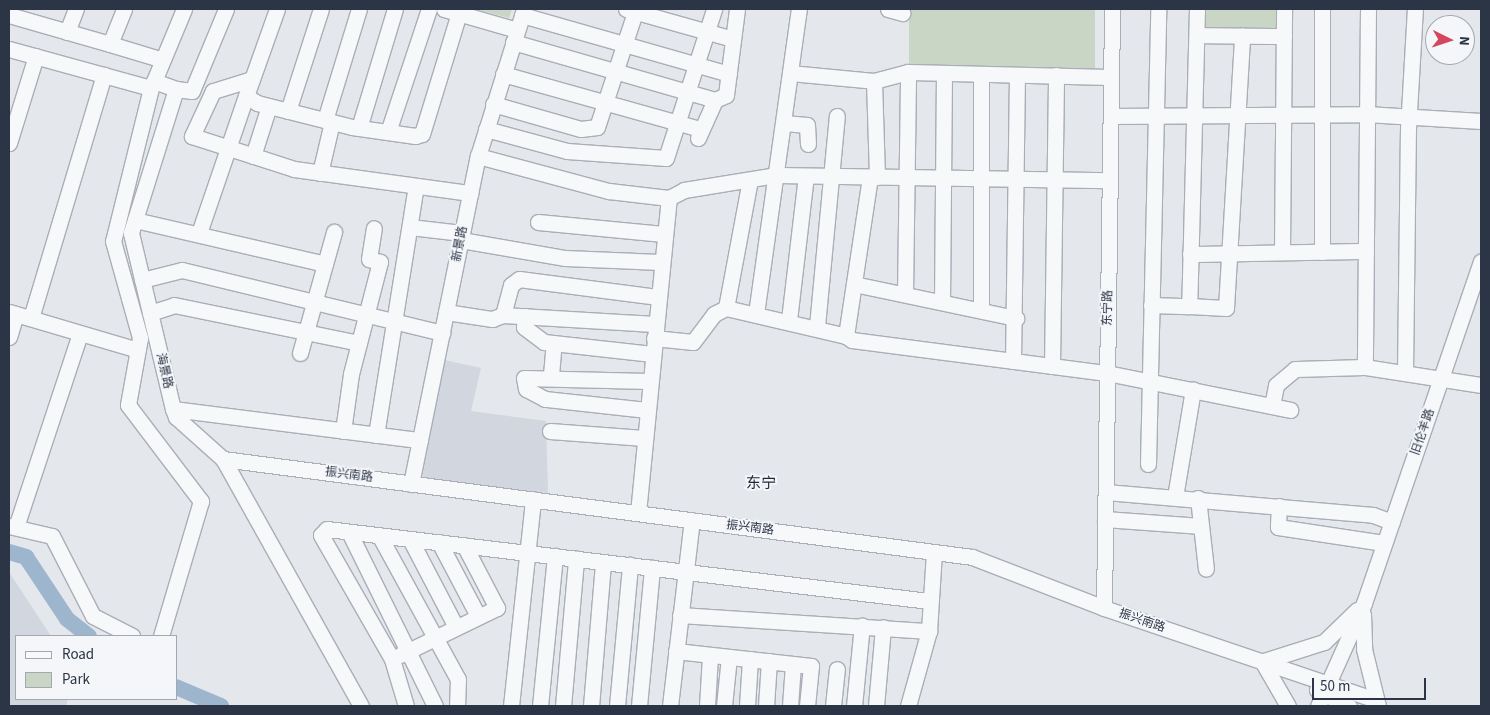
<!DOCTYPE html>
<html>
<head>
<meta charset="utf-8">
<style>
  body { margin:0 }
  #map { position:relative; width:1490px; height:715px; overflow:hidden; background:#e4e7ec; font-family:"Source Sans 3","Noto Sans SC",sans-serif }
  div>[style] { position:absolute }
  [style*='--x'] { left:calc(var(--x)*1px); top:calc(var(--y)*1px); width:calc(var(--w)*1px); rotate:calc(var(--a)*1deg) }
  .built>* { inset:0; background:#d2d6de }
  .green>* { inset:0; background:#c9d6c5; transform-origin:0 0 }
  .canal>* { height:16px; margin:-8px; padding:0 8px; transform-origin:8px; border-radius:8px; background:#9eb6cd }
  .roads { filter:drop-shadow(1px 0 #a9aeb7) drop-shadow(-1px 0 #a9aeb7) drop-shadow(0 1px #a9aeb7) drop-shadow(0 -1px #a9aeb7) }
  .minor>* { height:15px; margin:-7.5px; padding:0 7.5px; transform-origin:7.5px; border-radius:7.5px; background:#f7f8fa }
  span { translate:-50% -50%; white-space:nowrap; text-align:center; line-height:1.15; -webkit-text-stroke:4px #f4f6f9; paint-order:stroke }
  .street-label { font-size:12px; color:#2b3545 }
  .quarter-label { font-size:15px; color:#1d2636 }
  .frame { position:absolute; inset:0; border:10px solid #2b3545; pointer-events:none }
  .legend { position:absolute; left:15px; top:635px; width:162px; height:65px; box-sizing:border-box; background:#f4f6f9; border:1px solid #a4a9b1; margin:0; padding:6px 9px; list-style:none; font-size:15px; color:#2b3545 }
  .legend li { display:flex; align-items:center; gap:10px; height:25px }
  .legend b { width:25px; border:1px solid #a4a9b1 }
  .north { position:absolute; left:1425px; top:15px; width:50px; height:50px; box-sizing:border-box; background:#f4f6f9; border:1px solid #a4a9b1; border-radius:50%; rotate:94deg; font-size:14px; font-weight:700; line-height:20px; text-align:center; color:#2b3545 }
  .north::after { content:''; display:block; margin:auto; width:18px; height:22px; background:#d3475f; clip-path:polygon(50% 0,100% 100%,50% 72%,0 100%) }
  .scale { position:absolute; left:1312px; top:678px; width:114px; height:22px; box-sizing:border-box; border:2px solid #2b3545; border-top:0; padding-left:6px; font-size:15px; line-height:18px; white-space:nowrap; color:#2b3545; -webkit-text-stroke:4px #f4f6f9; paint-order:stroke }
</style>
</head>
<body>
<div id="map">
  <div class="built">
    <div style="clip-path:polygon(444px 360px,481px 368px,471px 411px,546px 421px,548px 493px,422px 479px)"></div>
    <div style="clip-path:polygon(9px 572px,51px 636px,16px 636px,16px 699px,68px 699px,66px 706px,9px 706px)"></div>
  </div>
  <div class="green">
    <div style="clip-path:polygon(475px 9px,512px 9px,509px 18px)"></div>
    <div style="left:909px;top:9px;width:186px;height:61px"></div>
    <div style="left:1203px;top:9px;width:76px;height:22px"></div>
  </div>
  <div class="canal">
    <div style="--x:9;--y:552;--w:18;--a:16"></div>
    <div style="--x:26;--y:557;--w:74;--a:56.5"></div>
    <div style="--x:67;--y:619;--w:28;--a:38"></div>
    <div style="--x:176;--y:687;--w:49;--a:22.9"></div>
  </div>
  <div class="roads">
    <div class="minor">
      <div style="--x:184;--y:9;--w:78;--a:112.6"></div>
      <div style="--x:154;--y:81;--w:23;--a:20"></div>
      <div style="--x:176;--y:89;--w:151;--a:107.4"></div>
      <div style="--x:131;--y:233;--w:181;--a:76.6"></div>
      <div style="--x:173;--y:409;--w:9;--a:69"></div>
      <div style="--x:176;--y:417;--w:63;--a:41.8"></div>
      <div style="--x:223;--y:459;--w:283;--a:60.8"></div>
      <div style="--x:277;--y:9;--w:92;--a:109.6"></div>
      <div style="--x:246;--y:96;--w:13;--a:32"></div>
      <div style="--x:257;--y:103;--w:98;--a:14.2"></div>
      <div style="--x:352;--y:127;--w:64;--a:8.1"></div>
      <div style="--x:415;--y:136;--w:7;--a:-16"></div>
      <div style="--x:422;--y:134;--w:127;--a:-73"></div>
      <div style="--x:444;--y:9;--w:76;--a:16"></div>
      <div style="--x:626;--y:9;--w:111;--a:15.7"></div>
      <div style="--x:888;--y:9;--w:15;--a:16"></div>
      <div style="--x:1197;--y:9;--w:297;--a:91.5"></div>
      <div style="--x:1189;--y:306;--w:37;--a:3"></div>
      <div style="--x:1226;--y:308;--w:273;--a:-86.6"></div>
      <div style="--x:1368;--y:9;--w:358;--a:90.5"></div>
      <div style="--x:1365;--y:367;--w:117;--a:8.8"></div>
      <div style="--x:9;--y:15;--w:105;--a:16"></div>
      <div style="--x:110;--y:44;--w:38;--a:-68"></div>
      <div style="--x:522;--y:15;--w:215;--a:15.9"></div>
      <div style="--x:67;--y:32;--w:25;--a:-69"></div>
      <div style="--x:1197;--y:35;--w:87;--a:0.7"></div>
      <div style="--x:513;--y:42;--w:210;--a:16"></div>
      <div style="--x:110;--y:44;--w:55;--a:16.8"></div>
      <div style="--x:9;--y:49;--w:147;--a:15.4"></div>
      <div style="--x:151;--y:88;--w:8;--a:-67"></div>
      <div style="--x:790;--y:73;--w:84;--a:5.4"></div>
      <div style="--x:874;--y:81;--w:96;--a:88.2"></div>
      <div style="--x:503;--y:74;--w:205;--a:15.6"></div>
      <div style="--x:252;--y:79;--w:41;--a:162.9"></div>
      <div style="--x:213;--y:91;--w:50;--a:115"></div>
      <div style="--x:192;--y:136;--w:107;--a:17.9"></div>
      <div style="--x:294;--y:169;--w:178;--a:7.8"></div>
      <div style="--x:874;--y:81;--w:35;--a:-15"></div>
      <div style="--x:908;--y:72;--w:203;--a:1.4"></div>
      <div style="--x:151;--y:88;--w:158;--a:103.9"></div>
      <div style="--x:113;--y:241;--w:101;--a:74.4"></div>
      <div style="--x:140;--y:338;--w:68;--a:100.2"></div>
      <div style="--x:128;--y:405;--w:121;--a:52.8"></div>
      <div style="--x:201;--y:501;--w:141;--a:106.5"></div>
      <div style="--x:176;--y:89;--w:16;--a:7"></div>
      <div style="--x:192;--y:91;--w:89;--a:-67.5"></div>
      <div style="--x:493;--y:104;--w:91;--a:15.9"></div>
      <div style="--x:581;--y:129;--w:16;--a:-7"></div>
      <div style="--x:597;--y:127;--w:124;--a:-71.7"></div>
      <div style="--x:288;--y:111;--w:107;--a:-72.1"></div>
      <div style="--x:1111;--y:116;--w:255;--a:-0.4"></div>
      <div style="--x:1366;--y:114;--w:115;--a:3.5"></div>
      <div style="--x:325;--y:120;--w:116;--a:-73"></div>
      <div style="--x:784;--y:123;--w:23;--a:5"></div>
      <div style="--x:807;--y:125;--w:19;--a:87"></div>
      <div style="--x:359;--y:128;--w:124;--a:-73.2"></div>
      <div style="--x:486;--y:129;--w:84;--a:15.2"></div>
      <div style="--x:567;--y:151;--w:99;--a:4"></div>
      <div style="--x:666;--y:158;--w:157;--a:-72.1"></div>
      <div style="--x:388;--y:132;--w:130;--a:-71.6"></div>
      <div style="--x:698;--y:138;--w:42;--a:-65.9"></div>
      <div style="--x:715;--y:100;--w:12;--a:-24"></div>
      <div style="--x:726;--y:95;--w:87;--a:-82.7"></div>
      <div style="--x:9;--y:143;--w:91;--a:-72.8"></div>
      <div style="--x:253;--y:156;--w:52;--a:-72.3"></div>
      <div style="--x:478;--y:156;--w:136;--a:15"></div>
      <div style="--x:609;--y:191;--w:60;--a:6.7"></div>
      <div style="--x:320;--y:173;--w:52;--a:-76.8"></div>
      <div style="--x:870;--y:177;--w:161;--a:98.6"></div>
      <div style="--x:846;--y:336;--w:7;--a:34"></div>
      <div style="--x:852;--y:340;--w:257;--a:7.4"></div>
      <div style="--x:1107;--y:373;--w:187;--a:11.4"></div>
      <div style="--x:135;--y:220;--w:195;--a:13"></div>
      <div style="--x:538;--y:222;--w:126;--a:5.5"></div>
      <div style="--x:410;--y:227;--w:52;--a:6.6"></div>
      <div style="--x:199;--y:233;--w:145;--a:-71.1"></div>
      <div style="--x:461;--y:240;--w:106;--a:9.8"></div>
      <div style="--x:565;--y:258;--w:95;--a:2.4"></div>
      <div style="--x:1282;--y:250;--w:241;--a:-89.5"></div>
      <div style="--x:1322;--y:252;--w:243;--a:-90"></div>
      <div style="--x:1190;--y:254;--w:176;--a:-1"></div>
      <div style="--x:142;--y:280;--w:41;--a:-14"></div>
      <div style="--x:182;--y:270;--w:268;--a:13.6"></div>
      <div style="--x:854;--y:284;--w:166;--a:11.9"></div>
      <div style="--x:905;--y:294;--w:222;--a:-89.2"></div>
      <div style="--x:942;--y:302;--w:229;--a:-89.5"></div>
      <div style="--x:1151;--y:305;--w:38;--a:2"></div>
      <div style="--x:726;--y:308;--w:123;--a:13.1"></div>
      <div style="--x:981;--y:310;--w:236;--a:-90"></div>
      <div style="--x:9;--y:312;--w:134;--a:16.4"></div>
      <div style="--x:446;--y:312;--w:47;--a:8.7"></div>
      <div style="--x:492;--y:319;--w:12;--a:-20"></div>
      <div style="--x:503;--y:315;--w:31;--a:-75"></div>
      <div style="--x:511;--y:285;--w:10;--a:-37"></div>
      <div style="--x:519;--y:279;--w:139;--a:7.4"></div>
      <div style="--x:150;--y:313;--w:25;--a:-18"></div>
      <div style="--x:174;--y:305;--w:189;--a:11.6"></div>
      <div style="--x:756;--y:314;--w:308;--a:-82"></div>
      <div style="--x:503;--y:315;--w:152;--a:3.4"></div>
      <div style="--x:525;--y:316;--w:11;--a:95"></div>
      <div style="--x:524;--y:327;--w:25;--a:37"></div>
      <div style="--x:544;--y:342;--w:109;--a:6.3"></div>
      <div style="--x:31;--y:318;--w:254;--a:-73.3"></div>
      <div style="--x:789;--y:320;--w:145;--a:-83.3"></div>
      <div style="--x:817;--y:326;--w:211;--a:-84.6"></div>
      <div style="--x:9;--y:337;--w:24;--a:-73"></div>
      <div style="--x:654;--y:338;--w:39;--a:6"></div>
      <div style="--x:693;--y:342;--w:35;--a:-53"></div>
      <div style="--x:714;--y:314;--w:13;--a:-27"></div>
      <div style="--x:726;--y:308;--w:130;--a:-79.4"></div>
      <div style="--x:300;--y:353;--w:126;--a:-74.3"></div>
      <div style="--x:1013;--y:361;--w:286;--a:-89.2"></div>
      <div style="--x:1052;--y:366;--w:291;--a:-89.2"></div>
      <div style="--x:1405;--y:372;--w:243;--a:-89.3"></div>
      <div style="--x:1408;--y:129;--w:120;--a:-86.7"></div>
      <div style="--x:551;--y:375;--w:32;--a:-85"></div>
      <div style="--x:1272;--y:406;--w:21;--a:-79"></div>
      <div style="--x:1276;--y:385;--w:25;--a:-40"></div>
      <div style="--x:1295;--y:369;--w:70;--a:-1.6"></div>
      <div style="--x:173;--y:409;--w:249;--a:7.2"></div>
      <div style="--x:647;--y:410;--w:103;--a:-173.8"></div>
      <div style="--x:545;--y:399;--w:21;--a:-152"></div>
      <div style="--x:526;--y:389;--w:11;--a:-100"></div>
      <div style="--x:524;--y:378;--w:125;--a:1.4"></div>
      <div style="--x:343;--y:431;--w:58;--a:-82"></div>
      <div style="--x:351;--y:374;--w:116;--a:-75.5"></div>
      <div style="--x:380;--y:262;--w:11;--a:-165"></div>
      <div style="--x:369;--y:259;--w:31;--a:-81"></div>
      <div style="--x:550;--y:431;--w:94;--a:4.3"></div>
      <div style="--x:376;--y:435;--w:252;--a:-80.9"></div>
      <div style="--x:223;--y:459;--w:755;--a:7.45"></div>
      <div style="--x:972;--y:557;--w:142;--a:21.1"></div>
      <div style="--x:1104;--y:608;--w:287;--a:18.7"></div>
      <div style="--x:1148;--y:464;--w:455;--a:-88.7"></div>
      <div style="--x:411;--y:484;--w:335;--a:-78.5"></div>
      <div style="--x:478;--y:156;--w:154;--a:-72.6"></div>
      <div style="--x:1106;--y:492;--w:268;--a:4.9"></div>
      <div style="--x:1373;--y:515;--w:20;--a:20"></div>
      <div style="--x:1175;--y:497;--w:109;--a:-80.5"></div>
      <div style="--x:1198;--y:498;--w:71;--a:83.6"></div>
      <div style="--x:1279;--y:506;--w:21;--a:93"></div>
      <div style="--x:1278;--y:527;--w:107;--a:8.6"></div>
      <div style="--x:638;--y:513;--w:317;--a:-84.4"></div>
      <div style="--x:669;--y:198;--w:17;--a:-28"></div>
      <div style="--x:684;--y:190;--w:94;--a:-9.2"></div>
      <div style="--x:777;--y:175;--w:333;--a:0.9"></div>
      <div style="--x:1105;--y:519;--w:96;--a:4.2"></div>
      <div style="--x:9;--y:526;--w:44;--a:13.1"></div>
      <div style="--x:52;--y:536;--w:90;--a:62.9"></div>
      <div style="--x:93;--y:616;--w:44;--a:27.1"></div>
      <div style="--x:16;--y:527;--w:204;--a:-71.7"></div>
      <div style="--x:349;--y:532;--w:194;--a:63.7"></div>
      <div style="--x:379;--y:535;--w:164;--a:61.3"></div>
      <div style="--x:458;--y:679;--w:27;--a:92"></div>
      <div style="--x:410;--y:539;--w:99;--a:62.4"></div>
      <div style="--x:439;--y:542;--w:84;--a:62.2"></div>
      <div style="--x:1104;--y:608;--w:599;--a:-89.23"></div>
      <div style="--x:1363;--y:614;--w:35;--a:88"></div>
      <div style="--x:1364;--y:649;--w:59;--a:76.2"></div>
      <div style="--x:680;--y:615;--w:250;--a:3.7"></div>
      <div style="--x:676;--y:651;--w:136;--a:6.3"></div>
      <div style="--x:811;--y:666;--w:40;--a:95.7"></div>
      <div style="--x:400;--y:655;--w:108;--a:-25.9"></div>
      <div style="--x:497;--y:608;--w:71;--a:-117.6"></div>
      <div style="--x:1262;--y:661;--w:52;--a:60"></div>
      <div style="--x:1264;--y:661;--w:63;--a:-17.6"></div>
      <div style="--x:1324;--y:642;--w:46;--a:-44.1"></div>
      <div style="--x:1317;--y:690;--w:36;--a:27"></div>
      <div style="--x:406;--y:706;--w:49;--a:-106.6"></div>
      <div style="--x:392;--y:659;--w:143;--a:-119.8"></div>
      <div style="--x:321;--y:535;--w:8;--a:-45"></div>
      <div style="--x:327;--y:529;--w:606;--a:6.82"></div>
      <div style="--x:511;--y:706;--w:208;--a:-83.9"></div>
      <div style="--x:540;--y:706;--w:151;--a:-84.3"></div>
      <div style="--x:563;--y:706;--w:148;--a:-84.9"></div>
      <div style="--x:591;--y:706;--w:144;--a:-85.2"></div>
      <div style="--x:617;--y:706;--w:142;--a:-84.7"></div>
      <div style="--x:639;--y:706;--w:139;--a:-84.6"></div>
      <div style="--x:670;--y:706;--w:187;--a:-83.3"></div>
      <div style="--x:707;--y:706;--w:51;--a:-86.6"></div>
      <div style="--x:724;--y:706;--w:49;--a:-84.2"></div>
      <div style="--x:747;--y:706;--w:47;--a:-86.3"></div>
      <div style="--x:766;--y:706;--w:45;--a:-86.2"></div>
      <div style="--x:790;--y:706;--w:42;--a:-85.9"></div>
      <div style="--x:833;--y:706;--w:37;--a:-84"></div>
      <div style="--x:854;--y:706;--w:81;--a:-84.4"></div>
      <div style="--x:876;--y:706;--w:79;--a:-84.9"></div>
      <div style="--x:908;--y:706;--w:78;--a:-74.4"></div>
      <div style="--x:929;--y:631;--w:79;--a:-86.4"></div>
      <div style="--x:1318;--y:706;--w:113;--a:-65.9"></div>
      <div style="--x:1364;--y:603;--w:361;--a:-71.1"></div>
    </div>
  </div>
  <div class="street-label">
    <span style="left:460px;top:244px;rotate:-79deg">新景路</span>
    <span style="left:1108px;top:308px;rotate:-89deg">东宁路</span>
    <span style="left:164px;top:371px;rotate:77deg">海景路</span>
    <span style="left:1423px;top:432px;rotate:-71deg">旧伦羊路</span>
    <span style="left:349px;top:475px;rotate:7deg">振兴南路</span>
    <span style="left:750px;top:528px;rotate:7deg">振兴南路</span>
    <span style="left:1142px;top:621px;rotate:19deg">振兴南路</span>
  </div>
  <div class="quarter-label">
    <span style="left:761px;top:484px">东宁</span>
  </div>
  <div class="frame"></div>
  <ul class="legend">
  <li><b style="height:6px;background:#f7f8fa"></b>Road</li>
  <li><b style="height:14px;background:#c9d6c5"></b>Park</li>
  </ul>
  <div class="north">N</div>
  <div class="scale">50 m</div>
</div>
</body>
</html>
